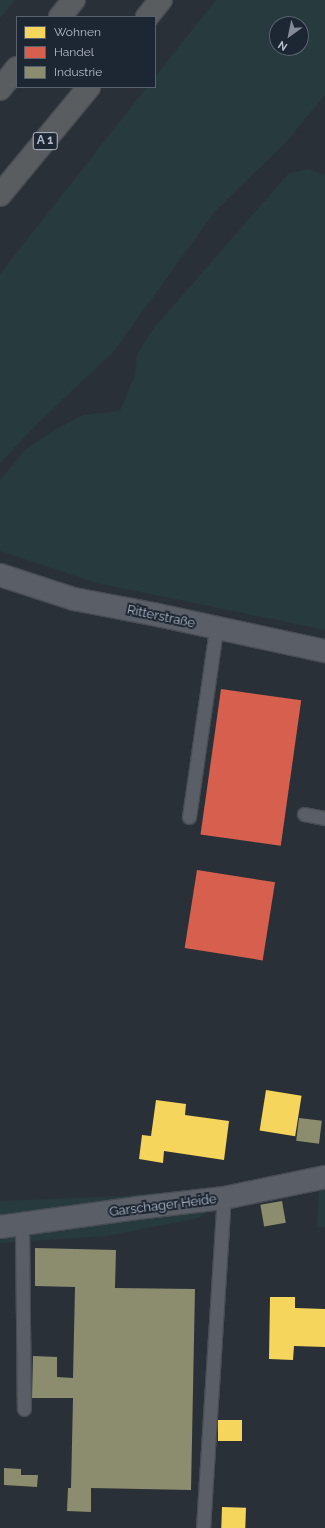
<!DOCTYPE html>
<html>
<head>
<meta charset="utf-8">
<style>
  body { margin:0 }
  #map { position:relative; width:325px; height:1528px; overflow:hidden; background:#2a3038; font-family:Raleway,sans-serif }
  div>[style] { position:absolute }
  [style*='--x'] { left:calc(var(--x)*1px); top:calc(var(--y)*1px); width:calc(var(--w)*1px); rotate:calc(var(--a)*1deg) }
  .green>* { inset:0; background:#273a3e }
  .homes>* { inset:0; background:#f6d55c; transform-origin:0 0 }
  .shops>* { inset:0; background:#d6604d; transform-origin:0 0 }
  .industry>* { inset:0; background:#8c8c6e; transform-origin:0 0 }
  .roads { filter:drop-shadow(1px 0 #484c53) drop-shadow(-1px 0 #484c53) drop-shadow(0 1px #484c53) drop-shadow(0 -1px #484c53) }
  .service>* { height:13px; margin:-6.5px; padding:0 6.5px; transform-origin:6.5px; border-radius:6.5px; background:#5a5e66 }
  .minor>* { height:22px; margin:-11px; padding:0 11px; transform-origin:11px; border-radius:11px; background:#5a5e66 }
  .motorway>* { height:22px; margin:-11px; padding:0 11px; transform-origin:11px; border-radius:11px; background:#5a5d60 }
  span { translate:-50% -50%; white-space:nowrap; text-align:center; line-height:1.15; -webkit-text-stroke:4px #1d2633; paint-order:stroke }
  .shield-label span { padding:1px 3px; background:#1d2633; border:1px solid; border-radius:3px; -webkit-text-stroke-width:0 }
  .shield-label { font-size:12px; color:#b4bcc9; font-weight:700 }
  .street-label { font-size:13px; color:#b4bcc9 }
  .legend { position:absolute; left:16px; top:16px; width:140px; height:72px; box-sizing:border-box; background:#1d2633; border:1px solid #59626f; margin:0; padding:5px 7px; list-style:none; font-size:12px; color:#b4bcc9 }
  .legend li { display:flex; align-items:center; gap:8px; height:20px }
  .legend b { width:20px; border:1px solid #59626f }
  .north { position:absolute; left:269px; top:16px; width:40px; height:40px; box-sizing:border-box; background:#1d2633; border:1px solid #59626f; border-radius:50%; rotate:213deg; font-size:11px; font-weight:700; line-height:16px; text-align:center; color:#b4bcc9 }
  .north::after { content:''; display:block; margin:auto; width:14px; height:18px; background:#848b96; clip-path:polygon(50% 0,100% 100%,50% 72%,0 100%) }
</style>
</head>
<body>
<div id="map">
  <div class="green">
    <div style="clip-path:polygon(0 0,15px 0,0 18px)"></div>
    <div style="clip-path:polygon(evenodd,216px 0,325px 0,325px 95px,286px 142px,215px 211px,114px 351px,34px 427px,0 464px,0 274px,147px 87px,155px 87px,155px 77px,216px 0,277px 24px,301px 24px,301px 48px,277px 48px,277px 24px)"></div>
    <div style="clip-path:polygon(308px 169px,325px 175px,325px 630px,97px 583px,0 551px,0 480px,26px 449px,56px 429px,83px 415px,120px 411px,135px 375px,137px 354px,153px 329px,289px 173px)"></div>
    <div style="clip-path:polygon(325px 1183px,325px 1227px,317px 1227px,319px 1190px)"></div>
    <div style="clip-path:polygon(177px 1191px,216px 1205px,199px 1218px,107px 1236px,0 1243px,0 1201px,122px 1196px)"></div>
  </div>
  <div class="homes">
    <div style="left:266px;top:1090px;width:36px;height:41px;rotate:9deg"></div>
    <div style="clip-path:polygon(156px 1100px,186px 1104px,185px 1115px,229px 1121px,224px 1160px,164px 1151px,163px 1163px,139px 1159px,142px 1135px,151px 1136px)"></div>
    <div style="clip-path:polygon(270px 1297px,295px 1297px,295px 1308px,325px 1309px,325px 1347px,294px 1346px,293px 1360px,269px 1359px)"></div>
    <div style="left:218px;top:1420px;width:24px;height:21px"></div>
    <div style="left:222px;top:1507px;width:24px;height:21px;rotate:2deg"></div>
  </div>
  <div class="shops">
    <div style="left:221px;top:689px;width:81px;height:147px;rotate:8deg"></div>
    <div style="left:197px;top:870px;width:79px;height:79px;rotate:9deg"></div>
  </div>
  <div class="industry">
    <div style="left:299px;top:1118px;width:23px;height:23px;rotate:7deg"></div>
    <div style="left:282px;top:1201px;width:22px;height:22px;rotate:80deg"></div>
    <div style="clip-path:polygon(35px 1248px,116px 1250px,115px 1288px,195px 1289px,191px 1490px,91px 1488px,91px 1512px,67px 1511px,68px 1488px,71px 1488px,73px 1398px,32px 1398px,33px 1356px,57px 1357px,57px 1377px,73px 1378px,75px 1287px,35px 1286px)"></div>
    <div style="clip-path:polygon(4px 1468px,21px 1469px,21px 1475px,38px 1475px,37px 1487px,4px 1485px)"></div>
  </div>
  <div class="roads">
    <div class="service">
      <div style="--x:304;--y:814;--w:21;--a:11"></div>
      <div style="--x:189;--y:817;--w:190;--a:-81.8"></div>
      <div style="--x:22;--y:1226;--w:183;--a:89.4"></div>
      <div style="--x:203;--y:1528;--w:331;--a:-86.4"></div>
    </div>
    <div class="minor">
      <div style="--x:0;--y:575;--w:78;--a:18"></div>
      <div style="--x:74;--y:599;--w:86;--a:10.8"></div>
      <div style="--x:158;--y:615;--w:171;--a:12.2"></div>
      <div style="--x:0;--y:1227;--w:138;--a:-7.9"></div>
      <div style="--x:137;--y:1208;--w:88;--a:-6.6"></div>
      <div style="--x:224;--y:1198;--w:103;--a:-11.7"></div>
    </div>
    <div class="motorway">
      <div style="--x:60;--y:17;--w:22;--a:-51"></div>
      <div style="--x:147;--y:17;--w:22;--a:-51"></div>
      <div style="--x:0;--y:89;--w:27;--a:-51"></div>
      <div style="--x:0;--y:195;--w:140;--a:-50.5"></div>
    </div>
  </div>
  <div class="shield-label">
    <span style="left:45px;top:141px">A 1</span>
  </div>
  <div class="street-label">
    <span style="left:161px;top:617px;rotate:12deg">Ritterstraße</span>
    <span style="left:163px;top:1206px;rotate:-7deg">Garschager Heide</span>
  </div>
  <ul class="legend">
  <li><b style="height:11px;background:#f6d55c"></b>Wohnen</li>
  <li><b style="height:11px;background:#d6604d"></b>Handel</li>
  <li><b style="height:11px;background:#8c8c6e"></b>Industrie</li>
  </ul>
  <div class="north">N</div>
</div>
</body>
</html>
